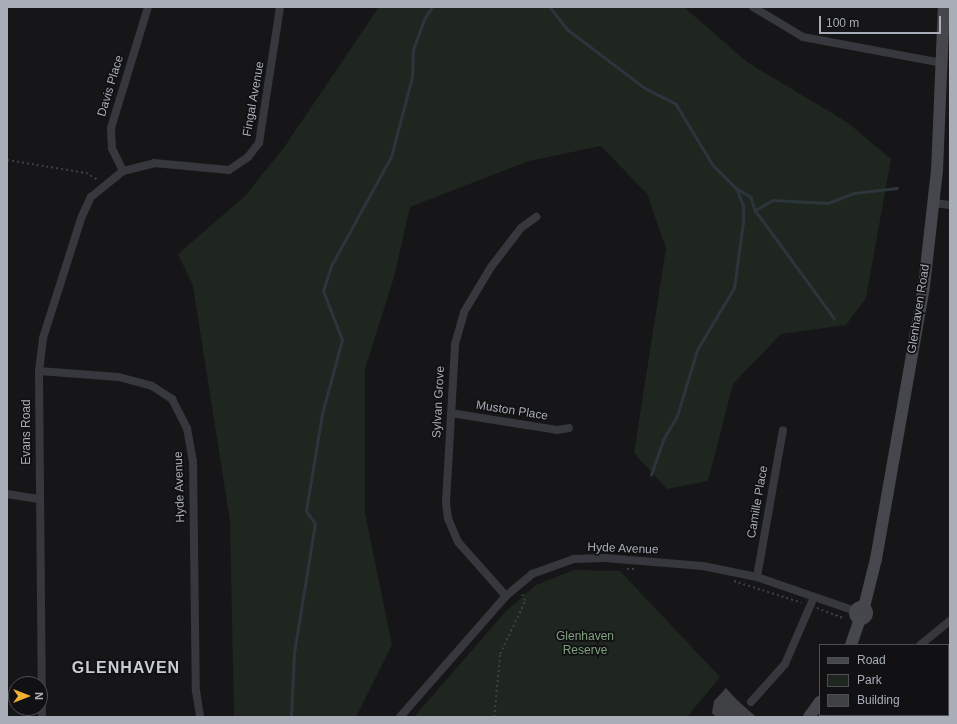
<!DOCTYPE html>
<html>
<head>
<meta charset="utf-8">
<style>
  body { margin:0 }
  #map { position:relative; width:957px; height:724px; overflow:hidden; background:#161618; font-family:Arial,sans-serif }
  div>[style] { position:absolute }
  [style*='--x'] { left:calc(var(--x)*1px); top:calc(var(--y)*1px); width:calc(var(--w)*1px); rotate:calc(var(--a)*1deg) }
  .green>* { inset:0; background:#1e261f }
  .stream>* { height:2.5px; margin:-1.25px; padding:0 1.25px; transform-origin:1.25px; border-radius:1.25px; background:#2c353c }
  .building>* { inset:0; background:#404145 }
  .path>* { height:1.5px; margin-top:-0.75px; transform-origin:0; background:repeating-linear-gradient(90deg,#3d3f44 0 2px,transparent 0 5px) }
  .minor>* { height:8px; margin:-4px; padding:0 4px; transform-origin:4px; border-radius:4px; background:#37383d }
  .secondary>* { height:12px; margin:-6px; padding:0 6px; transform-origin:6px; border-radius:6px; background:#45474d }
  .secondary>.ring { margin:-6px; padding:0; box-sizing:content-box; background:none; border:12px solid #45474d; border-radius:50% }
  span { translate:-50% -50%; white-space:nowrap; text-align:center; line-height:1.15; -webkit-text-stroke:3.5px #111113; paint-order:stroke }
  .street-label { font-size:12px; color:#a8adb8 }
  .park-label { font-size:12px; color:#7fa381 }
  .district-label { font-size:16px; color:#c9ccd4; font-weight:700; letter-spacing:1px }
  .frame { position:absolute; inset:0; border:8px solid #a8adb8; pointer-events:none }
  .legend { position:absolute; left:819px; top:644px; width:130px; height:72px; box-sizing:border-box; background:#111113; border:1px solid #4d4f55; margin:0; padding:5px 7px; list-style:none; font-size:12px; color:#a8adb8 }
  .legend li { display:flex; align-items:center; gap:8px; height:20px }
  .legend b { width:20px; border:1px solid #4d4f55 }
  .north { position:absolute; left:8px; top:676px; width:40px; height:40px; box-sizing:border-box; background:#111113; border:1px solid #4d4f55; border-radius:50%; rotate:90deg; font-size:11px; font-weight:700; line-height:16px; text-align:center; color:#a8adb8 }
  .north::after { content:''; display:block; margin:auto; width:14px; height:18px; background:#f2b134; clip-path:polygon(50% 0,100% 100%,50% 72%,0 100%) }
  .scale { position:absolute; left:819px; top:16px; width:122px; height:18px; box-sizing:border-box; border:2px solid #a8adb8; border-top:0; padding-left:5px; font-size:12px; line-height:14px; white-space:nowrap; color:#a8adb8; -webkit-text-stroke:3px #111113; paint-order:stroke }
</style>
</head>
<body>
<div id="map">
  <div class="green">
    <div style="clip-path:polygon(379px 7px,684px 7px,747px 62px,847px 122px,891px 159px,866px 298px,846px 325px,781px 334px,733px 384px,708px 481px,667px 489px,634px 453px,666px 248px,647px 194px,601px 146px,529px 161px,410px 207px,394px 277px,365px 369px,365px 513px,392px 645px,356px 717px,234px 717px,230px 521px,193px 286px,178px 254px,245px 196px,285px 146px)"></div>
    <div style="clip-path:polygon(574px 570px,620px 571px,720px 677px,687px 717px,414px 717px,506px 611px,536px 585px)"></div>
  </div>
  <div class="stream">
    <div style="--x:550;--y:7;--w:28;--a:52"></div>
    <div style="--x:567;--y:29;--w:98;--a:37.1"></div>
    <div style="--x:645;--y:88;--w:35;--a:27"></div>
    <div style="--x:676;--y:104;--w:71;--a:58.8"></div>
    <div style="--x:713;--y:165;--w:33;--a:45"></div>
    <div style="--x:736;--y:188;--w:17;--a:31"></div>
    <div style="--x:751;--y:197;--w:14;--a:73"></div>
    <div style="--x:755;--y:210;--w:134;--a:53.8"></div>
    <div style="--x:755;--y:210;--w:21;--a:-29"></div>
    <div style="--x:773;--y:200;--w:55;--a:3.1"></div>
    <div style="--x:828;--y:203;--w:28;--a:-21"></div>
    <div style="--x:854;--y:193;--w:43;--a:-6.6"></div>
    <div style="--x:651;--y:475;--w:37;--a:-71"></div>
    <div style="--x:663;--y:440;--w:28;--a:-60"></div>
    <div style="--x:677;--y:416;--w:69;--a:-73.1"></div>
    <div style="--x:697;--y:350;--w:72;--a:-59.2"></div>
    <div style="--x:734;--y:288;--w:67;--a:-82.2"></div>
    <div style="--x:743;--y:222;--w:16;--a:-90"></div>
    <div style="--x:743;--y:206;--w:19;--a:-111"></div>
    <div style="--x:291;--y:717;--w:64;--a:-87.3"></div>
    <div style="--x:294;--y:653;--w:131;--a:-80.8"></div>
    <div style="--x:315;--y:524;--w:16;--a:-125"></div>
    <div style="--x:306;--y:511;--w:98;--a:-80.6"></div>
    <div style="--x:322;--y:414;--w:77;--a:-74.9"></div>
    <div style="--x:342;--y:340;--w:53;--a:-111.2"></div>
    <div style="--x:323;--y:291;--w:26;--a:-72"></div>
    <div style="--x:331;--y:266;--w:124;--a:-61.2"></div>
    <div style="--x:391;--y:157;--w:83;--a:-75.3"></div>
    <div style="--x:412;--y:77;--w:27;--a:-88"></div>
    <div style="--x:413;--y:50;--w:33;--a:-70"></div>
    <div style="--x:424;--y:19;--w:14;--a:-56"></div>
  </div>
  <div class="building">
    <div style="clip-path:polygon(726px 688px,737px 700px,756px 717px,716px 717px,712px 713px,714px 701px)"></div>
  </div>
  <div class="path">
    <div style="--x:7;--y:160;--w:80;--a:9.3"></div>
    <div style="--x:86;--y:173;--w:14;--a:30"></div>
    <div style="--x:627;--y:569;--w:10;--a:0"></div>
    <div style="--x:734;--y:581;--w:71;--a:17.9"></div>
    <div style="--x:817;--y:608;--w:30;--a:21"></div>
    <div style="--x:494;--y:717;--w:63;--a:-84.6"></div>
    <div style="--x:500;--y:654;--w:59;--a:-64.7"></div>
    <div style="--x:525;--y:601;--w:9;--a:-117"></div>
  </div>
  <div class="minor">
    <div style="--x:753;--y:7;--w:58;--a:31"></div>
    <div style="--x:803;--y:37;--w:141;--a:10.6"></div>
    <div style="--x:123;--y:171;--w:25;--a:-116"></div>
    <div style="--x:112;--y:148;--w:20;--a:-93"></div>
    <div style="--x:111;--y:128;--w:127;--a:-73"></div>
    <div style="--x:934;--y:203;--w:16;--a:7"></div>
    <div style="--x:39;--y:371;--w:80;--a:4.3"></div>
    <div style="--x:119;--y:377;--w:34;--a:15"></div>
    <div style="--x:152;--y:386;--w:24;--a:33"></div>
    <div style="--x:172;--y:399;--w:33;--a:63"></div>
    <div style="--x:187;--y:428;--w:34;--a:80"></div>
    <div style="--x:193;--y:461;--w:230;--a:89.3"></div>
    <div style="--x:196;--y:691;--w:26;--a:81"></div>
    <div style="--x:451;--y:413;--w:107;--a:9.1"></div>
    <div style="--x:557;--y:430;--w:12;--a:-9"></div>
    <div style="--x:7;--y:494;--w:32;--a:9"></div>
    <div style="--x:757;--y:577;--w:149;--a:-80"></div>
    <div style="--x:506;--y:596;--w:72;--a:-131.6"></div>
    <div style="--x:458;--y:542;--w:25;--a:-113"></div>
    <div style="--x:448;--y:519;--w:17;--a:-97"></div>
    <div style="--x:446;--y:502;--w:158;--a:-86.7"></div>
    <div style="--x:455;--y:344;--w:33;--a:-74"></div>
    <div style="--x:464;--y:312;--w:52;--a:-59"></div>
    <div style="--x:491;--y:267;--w:49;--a:-52.4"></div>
    <div style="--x:521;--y:228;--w:19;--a:-36"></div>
    <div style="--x:920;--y:645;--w:38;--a:-39"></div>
    <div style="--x:751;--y:702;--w:51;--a:-48.2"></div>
    <div style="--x:785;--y:664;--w:73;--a:-66.6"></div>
    <div style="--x:42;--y:717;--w:346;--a:-90.5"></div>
    <div style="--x:39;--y:371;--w:33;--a:-83"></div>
    <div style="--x:43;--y:338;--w:128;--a:-72.3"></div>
    <div style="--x:82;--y:216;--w:21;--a:-65"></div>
    <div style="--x:91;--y:197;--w:41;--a:-39.1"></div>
    <div style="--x:123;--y:171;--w:32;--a:-14"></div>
    <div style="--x:154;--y:163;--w:75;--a:5.3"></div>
    <div style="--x:229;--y:170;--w:23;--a:-34"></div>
    <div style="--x:248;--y:157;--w:18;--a:-52"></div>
    <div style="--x:259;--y:143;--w:138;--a:-81.2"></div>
    <div style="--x:400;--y:717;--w:161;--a:-48.8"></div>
    <div style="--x:506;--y:596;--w:34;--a:-40"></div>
    <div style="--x:532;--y:574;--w:45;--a:-19.7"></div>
    <div style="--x:574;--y:559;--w:31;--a:-2"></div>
    <div style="--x:605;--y:558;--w:98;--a:4.7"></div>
    <div style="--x:703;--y:566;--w:55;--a:11.5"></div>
    <div style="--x:757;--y:577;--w:104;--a:19.1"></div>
  </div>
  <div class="secondary">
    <div class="ring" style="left:855px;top:607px;width:0;height:0"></div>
    <div style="--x:864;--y:607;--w:49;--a:-76"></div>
    <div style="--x:876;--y:559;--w:277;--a:-80"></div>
    <div style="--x:924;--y:286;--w:116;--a:-83.6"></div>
    <div style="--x:937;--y:171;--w:164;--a:-87.6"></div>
    <div style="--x:851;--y:645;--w:28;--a:-71"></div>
    <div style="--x:809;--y:717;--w:19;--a:-54"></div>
  </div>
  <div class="street-label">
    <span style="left:111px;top:86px;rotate:-73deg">Davis Place</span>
    <span style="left:254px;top:99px;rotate:-80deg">Fingal Avenue</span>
    <span style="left:919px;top:309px;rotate:-81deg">Glenhaven Road</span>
    <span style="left:439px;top:402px;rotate:-87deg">Sylvan Grove</span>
    <span style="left:512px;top:411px;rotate:9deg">Muston Place</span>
    <span style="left:27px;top:432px;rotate:-90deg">Evans Road</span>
    <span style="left:180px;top:487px;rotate:-92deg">Hyde Avenue</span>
    <span style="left:758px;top:502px;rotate:-80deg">Camille Place</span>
    <span style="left:623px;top:549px;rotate:2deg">Hyde Avenue</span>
  </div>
  <div class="park-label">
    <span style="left:585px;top:644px">Glenhaven<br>Reserve</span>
  </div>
  <div class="district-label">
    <span style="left:126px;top:668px">GLENHAVEN</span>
  </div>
  <div class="frame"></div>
  <ul class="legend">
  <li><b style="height:5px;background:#45474d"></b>Road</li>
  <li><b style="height:11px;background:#1e261f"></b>Park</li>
  <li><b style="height:11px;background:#404145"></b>Building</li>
  </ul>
  <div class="north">N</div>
  <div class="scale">100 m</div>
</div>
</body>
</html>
